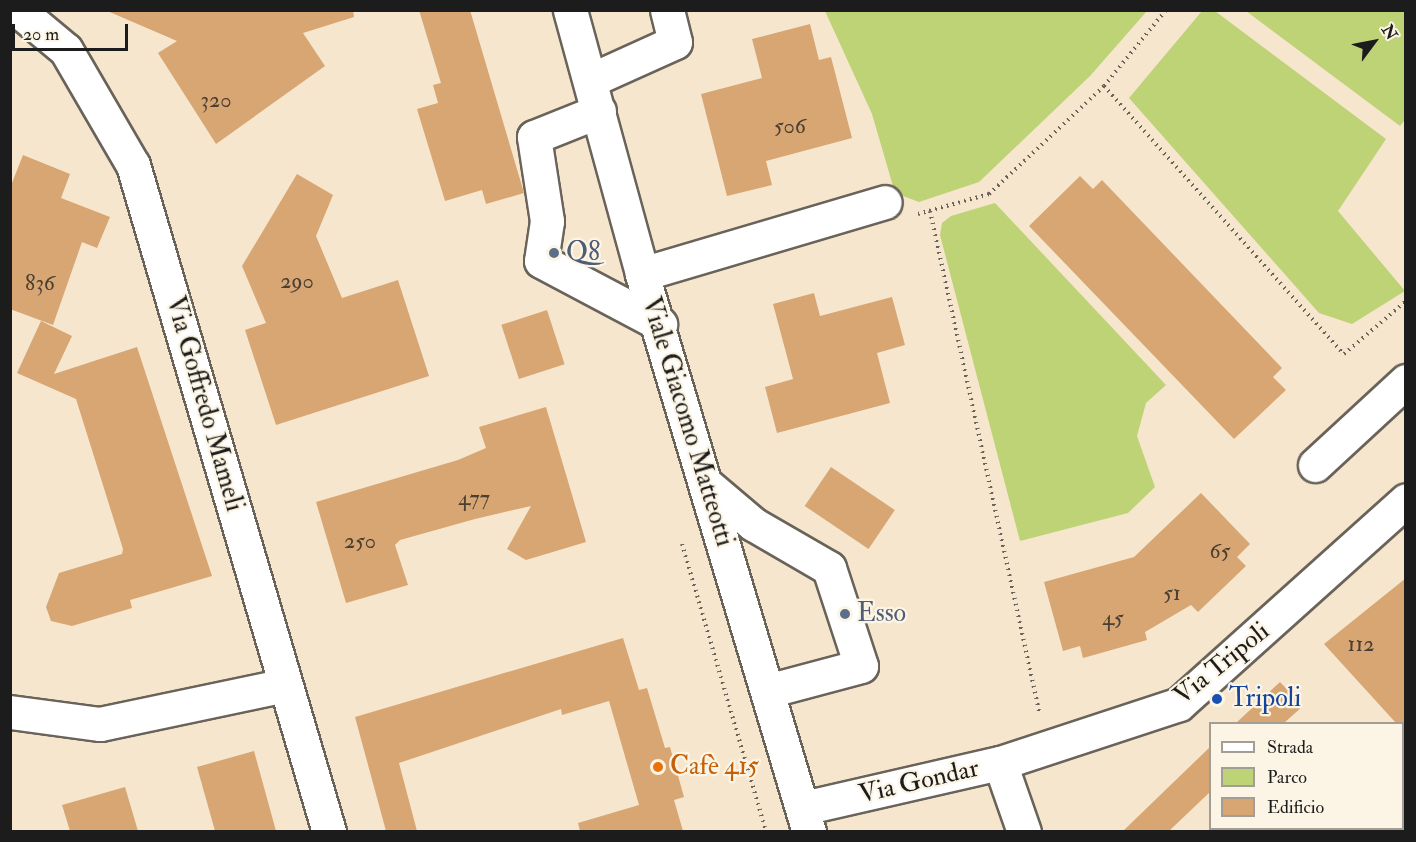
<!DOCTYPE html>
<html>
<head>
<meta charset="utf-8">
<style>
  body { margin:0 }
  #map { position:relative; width:1416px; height:842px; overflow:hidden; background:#f7e6ce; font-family:"IM FELL Double Pica",serif }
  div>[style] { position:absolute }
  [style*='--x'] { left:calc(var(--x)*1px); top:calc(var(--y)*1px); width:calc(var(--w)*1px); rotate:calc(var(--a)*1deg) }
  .green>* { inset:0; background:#bed276 }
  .building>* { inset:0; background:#d7a673; transform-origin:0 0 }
  .path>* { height:4px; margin-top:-2px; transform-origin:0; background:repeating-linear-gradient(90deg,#69635a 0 1.5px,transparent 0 6px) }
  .roads { filter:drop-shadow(2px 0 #69635a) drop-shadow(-2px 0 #69635a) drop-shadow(0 2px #69635a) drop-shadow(0 -2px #69635a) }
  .minor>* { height:33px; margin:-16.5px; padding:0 16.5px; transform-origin:16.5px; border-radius:16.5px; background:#fff }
  .major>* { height:33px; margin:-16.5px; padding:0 16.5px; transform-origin:16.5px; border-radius:16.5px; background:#fff }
  .dots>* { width:16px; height:16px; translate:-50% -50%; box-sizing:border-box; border:3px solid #fcf5e5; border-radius:50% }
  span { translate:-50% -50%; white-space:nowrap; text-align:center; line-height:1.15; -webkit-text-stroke:4.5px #fcf5e5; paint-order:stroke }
  .number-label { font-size:22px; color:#4b3e32 }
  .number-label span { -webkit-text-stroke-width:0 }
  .service-label { font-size:26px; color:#4e5e75 }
  .left { translate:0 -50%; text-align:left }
  .street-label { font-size:26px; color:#1c1c1c }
  .transit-label { font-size:26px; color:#164399 }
  .food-label { font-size:26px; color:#c56008 }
  .frame { position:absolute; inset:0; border:12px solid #1c1c1c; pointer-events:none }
  .legend { position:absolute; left:1209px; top:722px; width:195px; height:108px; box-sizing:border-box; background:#fcf5e5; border:2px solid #a29e95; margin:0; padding:8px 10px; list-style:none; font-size:18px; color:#1c1c1c }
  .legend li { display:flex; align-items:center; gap:12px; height:30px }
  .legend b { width:30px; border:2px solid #a29e95 }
  .north { position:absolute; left:1344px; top:12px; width:60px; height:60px; -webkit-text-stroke:4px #fcf5e5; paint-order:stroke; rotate:58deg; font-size:16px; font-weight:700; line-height:24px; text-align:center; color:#1c1c1c }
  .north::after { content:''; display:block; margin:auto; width:21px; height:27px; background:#1c1c1c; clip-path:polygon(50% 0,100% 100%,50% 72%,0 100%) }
  .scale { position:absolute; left:12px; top:24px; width:116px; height:27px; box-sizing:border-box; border:3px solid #1c1c1c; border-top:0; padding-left:8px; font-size:18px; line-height:21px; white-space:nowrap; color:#1c1c1c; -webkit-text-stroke:4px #fcf5e5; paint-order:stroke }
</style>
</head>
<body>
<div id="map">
  <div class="green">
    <div style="clip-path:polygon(825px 11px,1147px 11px,1090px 76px,979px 182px,919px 202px,895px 193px,872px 114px)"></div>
    <div style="clip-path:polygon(1202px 11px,1215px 11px,1386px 139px,1338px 211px,1405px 291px,1352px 324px,1319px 313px,1129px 98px)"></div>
    <div style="clip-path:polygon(1246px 11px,1405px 11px,1405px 120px,1400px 126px)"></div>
    <div style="clip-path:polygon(995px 203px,1166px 385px,1146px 403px,1137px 436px,1155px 487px,1128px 513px,1020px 541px,940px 235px,942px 223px,951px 216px)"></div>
  </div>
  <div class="building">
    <div style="clip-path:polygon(105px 10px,353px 10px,354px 17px,303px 33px,325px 66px,216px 144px,158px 53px,177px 41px)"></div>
    <div style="clip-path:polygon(419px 10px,470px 10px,524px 193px,486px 204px,482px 190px,445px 201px,417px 109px,438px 103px,433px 85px,441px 83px)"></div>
    <div style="clip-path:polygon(810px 24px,819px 60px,831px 57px,852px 138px,766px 161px,772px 185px,727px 196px,701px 94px,762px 78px,752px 39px)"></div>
    <div style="clip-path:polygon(23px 155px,70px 174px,61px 198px,110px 217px,97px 248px,82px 242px,53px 325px,10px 309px,10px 188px)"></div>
    <div style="clip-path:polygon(297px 174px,333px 195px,316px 236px,342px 298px,398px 280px,429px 376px,276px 425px,245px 330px,266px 323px,242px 266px)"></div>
    <div style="clip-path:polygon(1080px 176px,1093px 189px,1102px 180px,1282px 368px,1273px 377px,1286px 390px,1234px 439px,1029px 226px)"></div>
    <div style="clip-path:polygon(814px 293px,820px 316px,892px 297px,905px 345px,877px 353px,890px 403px,777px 433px,765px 387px,793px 379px,773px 304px)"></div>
    <div style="left:547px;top:310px;width:57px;height:48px;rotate:72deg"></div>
    <div style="clip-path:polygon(41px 321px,72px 336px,54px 374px,137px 347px,212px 576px,130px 600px,132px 608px,72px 626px,51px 621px,46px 607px,59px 573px,122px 554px,123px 549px,76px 399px,17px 373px)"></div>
    <div style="clip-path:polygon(546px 407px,586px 542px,526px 560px,507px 549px,531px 506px,475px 519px,400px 540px,395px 545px,408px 585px,346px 603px,316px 502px,458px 460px,486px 448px,479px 427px)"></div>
    <div style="left:831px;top:467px;width:77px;height:47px;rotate:34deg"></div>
    <div style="clip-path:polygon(1201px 493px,1250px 544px,1237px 557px,1246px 566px,1198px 612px,1191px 605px,1145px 632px,1147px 640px,1083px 658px,1080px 646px,1063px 651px,1044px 582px,1134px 557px)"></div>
    <div style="clip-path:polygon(1406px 578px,1406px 734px,1402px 723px,1396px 723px,1324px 644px)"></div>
    <div style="clip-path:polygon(623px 638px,639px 690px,647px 688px,665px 748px,670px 747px,684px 797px,674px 800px,683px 831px,580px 831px,578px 823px,639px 805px,609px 701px,562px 715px,561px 709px,399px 763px,417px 831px,386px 831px,355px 717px)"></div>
    <div style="clip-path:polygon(1280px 682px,1303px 706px,1284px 723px,1236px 723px)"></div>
    <div style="clip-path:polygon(1210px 747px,1210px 792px,1169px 831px,1123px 831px)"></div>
    <div style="clip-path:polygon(254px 751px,276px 831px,215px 831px,197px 767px)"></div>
    <div style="clip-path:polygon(125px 787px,138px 831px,70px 831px,62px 805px)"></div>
  </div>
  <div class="path">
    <div style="--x:1104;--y:86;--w:98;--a:-50.8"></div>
    <div style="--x:930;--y:211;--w:512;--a:77.7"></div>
    <div style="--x:918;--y:214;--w:74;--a:-15.7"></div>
    <div style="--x:989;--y:194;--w:158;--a:-43.2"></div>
    <div style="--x:1104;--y:86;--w:360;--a:48.2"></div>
    <div style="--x:1344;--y:354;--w:82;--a:-40.5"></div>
    <div style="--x:682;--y:544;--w:300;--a:73.7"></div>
  </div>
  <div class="roads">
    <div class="minor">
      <div style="--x:18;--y:10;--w:62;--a:39.8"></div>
      <div style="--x:66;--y:50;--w:133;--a:59.8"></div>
      <div style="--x:133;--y:165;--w:695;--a:73.62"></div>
      <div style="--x:591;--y:80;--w:92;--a:-24.3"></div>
      <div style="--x:675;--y:42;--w:33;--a:-104"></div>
      <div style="--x:599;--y:111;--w:70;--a:158.2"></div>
      <div style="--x:534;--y:137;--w:85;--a:81.2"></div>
      <div style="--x:547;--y:221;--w:40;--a:98.5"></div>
      <div style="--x:541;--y:261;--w:135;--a:27.9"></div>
      <div style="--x:642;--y:274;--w:253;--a:-16.5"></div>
      <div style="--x:1315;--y:465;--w:124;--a:-42.7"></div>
      <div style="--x:706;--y:484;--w:62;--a:40.4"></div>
      <div style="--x:753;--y:524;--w:88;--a:30.1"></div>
      <div style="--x:829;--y:568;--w:103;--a:71.9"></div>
      <div style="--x:861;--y:666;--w:97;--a:165.1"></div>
      <div style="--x:10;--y:712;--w:91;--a:7.6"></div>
      <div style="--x:100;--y:724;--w:189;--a:-11.9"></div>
      <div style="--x:1000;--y:763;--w:73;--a:70.8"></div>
      <div style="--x:803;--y:808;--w:202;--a:-12.9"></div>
      <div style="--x:1000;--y:763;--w:188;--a:-18.2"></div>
      <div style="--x:1179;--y:704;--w:305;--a:-41.9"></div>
    </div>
    <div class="major">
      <div style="--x:570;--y:10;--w:274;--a:74.7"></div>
      <div style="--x:642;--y:274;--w:582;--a:73.34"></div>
    </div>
  </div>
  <div class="dots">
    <div style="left:554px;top:253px;background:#5c6f8a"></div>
    <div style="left:845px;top:614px;background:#5c6f8a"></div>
    <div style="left:1217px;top:699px;background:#1a4fb4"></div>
    <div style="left:658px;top:767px;background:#e8710a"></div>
  </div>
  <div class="number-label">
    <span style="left:216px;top:101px">320</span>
    <span style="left:790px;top:127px">506</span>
    <span style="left:297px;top:282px">290</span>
    <span style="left:40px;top:284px">836</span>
    <span style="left:474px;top:499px">477</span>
    <span style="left:360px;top:542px">250</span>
    <span style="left:1220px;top:552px">65</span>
    <span style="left:1172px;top:594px">51</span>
    <span style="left:1113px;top:619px">45</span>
    <span style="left:1361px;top:645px">112</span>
  </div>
  <div class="service-label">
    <span class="left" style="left:566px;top:253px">Q8</span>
    <span class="left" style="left:857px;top:614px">Esso</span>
  </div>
  <div class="street-label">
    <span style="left:204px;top:404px;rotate:74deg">Via Goffredo Mameli</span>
    <span style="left:687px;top:422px;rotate:73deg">Viale Giacomo Matteotti</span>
    <span style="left:1222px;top:664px;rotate:-39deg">Via Tripoli</span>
    <span style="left:919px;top:782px;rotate:-13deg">Via Gondar</span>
  </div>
  <div class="transit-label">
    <span class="left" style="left:1229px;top:699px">Tripoli</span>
  </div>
  <div class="food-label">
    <span class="left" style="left:670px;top:767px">Cafè 415</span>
  </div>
  <div class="frame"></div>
  <ul class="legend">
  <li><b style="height:8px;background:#fff"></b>Strada</li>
  <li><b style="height:16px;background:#bed276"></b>Parco</li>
  <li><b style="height:16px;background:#d7a673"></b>Edificio</li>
  </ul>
  <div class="north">N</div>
  <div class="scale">20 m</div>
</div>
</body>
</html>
